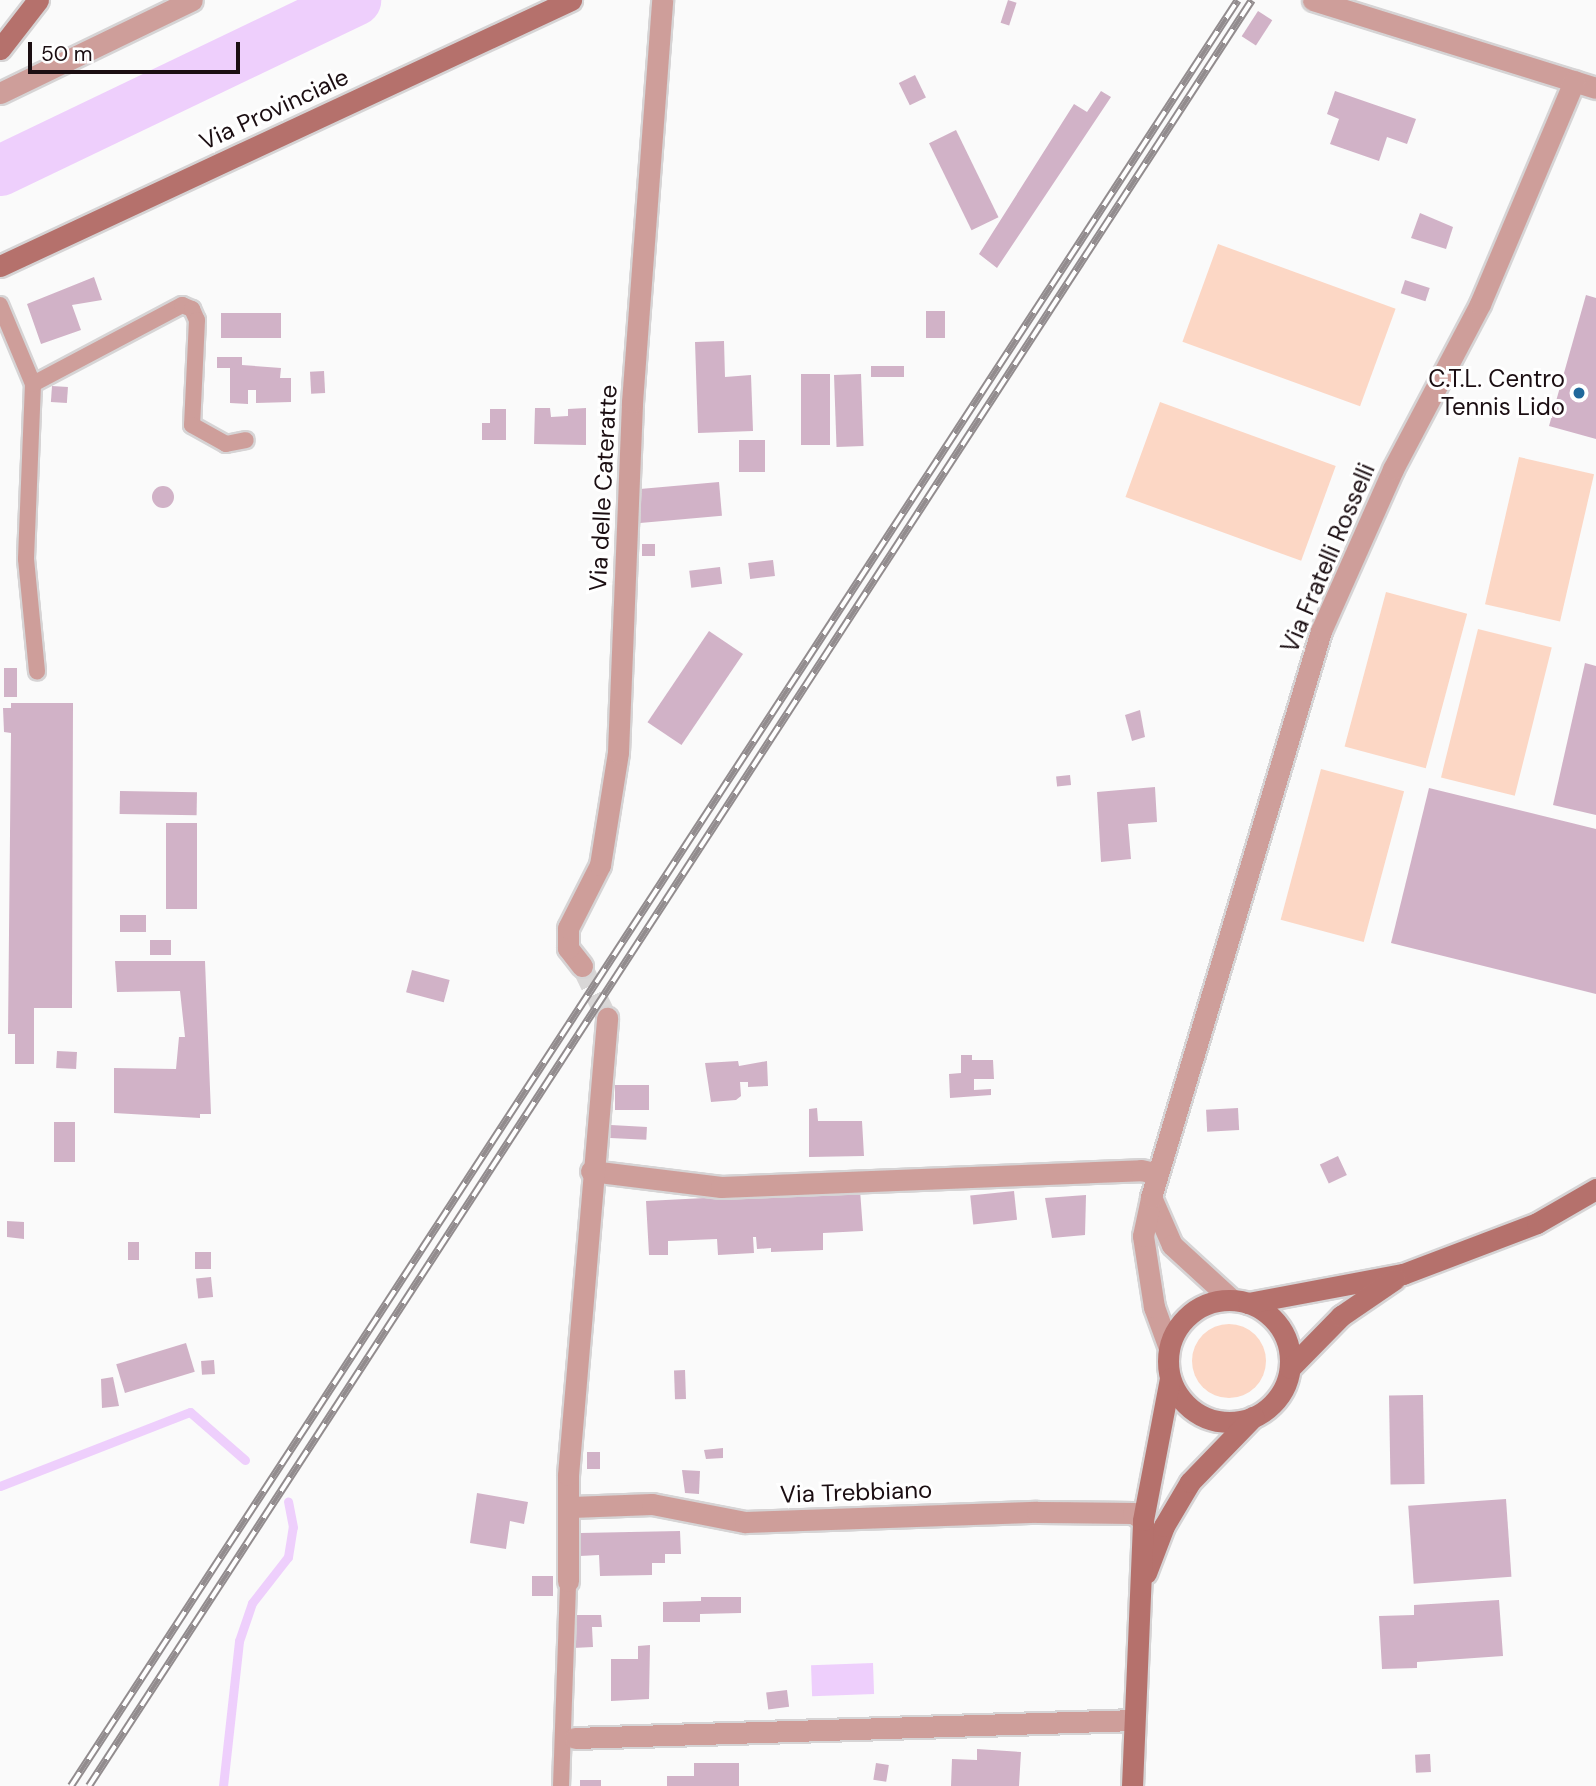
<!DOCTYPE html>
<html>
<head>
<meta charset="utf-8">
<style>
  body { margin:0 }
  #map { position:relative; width:1596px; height:1786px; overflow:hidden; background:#fafafa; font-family:"DM Sans",sans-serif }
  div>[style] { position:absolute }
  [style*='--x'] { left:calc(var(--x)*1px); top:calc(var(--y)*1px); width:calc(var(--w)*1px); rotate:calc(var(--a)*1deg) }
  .green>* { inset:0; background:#fcd7c5; transform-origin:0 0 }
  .round { border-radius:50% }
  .water>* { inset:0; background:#eecffc; transform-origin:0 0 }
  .stream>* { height:9px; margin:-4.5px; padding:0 4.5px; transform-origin:4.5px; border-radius:4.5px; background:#eecffc }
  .river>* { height:51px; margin:-25.5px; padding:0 25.5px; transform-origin:25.5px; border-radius:25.5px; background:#eecffc }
  .building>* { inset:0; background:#d1b2c7; transform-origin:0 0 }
  .street-tunnel>* { height:21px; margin-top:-10.5px; transform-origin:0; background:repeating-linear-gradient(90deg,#d9d7d7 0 21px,transparent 0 31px) }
  .roads { filter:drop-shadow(2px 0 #d6d4d5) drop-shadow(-2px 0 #d6d4d5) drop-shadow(0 2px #d6d4d5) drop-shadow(0 -2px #d6d4d5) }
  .lane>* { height:16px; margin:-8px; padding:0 8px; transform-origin:8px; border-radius:8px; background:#ce9e9a }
  .street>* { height:21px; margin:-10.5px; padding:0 10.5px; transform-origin:10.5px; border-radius:10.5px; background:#ce9e9a }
  .secondary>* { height:21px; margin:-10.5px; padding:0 10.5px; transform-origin:10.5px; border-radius:10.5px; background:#b5716c }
  .secondary>.ring { margin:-10.5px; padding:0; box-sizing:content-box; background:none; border:21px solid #b5716c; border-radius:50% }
  .rail>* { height:8px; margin-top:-4px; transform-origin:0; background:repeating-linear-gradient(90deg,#fff 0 16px,#928c8e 0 32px); box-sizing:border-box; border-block:2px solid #928c8e }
  .dots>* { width:19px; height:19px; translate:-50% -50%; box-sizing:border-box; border:4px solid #fff; border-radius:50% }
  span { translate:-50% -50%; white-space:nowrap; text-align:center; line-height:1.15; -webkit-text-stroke:6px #fff; paint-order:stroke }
  .street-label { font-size:24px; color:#1b0e12 }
  .poi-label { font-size:24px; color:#1b0e12 }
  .right { translate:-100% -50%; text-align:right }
  .scale { position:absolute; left:28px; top:42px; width:212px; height:32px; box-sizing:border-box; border:4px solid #1b0e12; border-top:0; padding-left:9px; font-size:21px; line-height:24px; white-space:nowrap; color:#1b0e12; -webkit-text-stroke:5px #fff; paint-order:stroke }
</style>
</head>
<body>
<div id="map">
  <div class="green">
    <div style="left:1218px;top:244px;width:189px;height:104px;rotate:20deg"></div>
    <div style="left:1160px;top:402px;width:187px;height:101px;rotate:20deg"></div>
    <div style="left:1519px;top:457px;width:77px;height:151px;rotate:13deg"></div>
    <div style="left:1386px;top:592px;width:84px;height:160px;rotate:15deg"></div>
    <div style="left:1478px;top:629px;width:76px;height:153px;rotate:14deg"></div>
    <div style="left:1321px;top:769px;width:86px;height:156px;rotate:15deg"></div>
    <div class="round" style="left:1192px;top:1324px;width:74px;height:74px"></div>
  </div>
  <div class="water">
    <div style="left:873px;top:1663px;width:31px;height:62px;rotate:88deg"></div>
  </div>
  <div class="stream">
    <div style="--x:0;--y:1486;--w:204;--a:-21.3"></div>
    <div style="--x:190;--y:1412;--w:73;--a:41.1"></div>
    <div style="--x:223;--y:1786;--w:146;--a:-83.7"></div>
    <div style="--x:239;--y:1641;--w:40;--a:-71.1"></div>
    <div style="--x:252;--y:1603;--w:58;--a:-52"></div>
    <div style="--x:288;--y:1557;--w:30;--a:-81"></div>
    <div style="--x:293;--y:1527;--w:26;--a:-101"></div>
  </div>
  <div class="river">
    <div style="--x:0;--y:170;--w:394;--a:-25.6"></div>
  </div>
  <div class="building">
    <div style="left:1008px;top:0;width:9px;height:24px;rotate:18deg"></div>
    <div style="left:1258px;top:11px;width:17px;height:30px;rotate:33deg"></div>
    <div style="left:915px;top:75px;width:25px;height:18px;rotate:64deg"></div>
    <div style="clip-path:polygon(1101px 91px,1111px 97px,997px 268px,979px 254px,1074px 104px,1087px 112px)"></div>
    <div style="clip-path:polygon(1335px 91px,1416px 119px,1407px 144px,1387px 137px,1379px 161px,1330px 144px,1339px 119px,1327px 114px)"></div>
    <div style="left:956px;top:130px;width:97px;height:30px;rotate:64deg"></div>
    <div style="clip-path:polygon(1420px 213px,1453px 227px,1446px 249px,1411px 238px)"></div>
    <div style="clip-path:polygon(94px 277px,102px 300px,72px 305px,81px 330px,41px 344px,27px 304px)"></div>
    <div style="left:1405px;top:280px;width:26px;height:14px;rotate:18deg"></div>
    <div style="clip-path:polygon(1586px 295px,1596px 298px,1596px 439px,1549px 426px)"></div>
    <div style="left:926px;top:311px;width:19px;height:27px"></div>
    <div style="left:281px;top:313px;width:25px;height:60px;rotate:90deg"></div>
    <div style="clip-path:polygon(724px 341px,725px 377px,751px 375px,753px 431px,698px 433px,695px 342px)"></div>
    <div style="clip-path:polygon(217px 357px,242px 357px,242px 365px,281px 368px,280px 378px,291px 378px,291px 402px,256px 403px,256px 390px,248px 390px,248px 404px,230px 403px,230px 368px,217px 368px)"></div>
    <div style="left:871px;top:366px;width:33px;height:11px"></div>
    <div style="left:324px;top:371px;width:22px;height:14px;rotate:87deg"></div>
    <div style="left:801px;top:374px;width:29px;height:71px"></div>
    <div style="left:861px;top:374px;width:72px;height:27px;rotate:88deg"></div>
    <div style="left:52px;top:386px;width:16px;height:16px;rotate:4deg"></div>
    <div style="clip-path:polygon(535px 408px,550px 408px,551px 417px,568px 416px,568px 409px,586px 408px,586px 445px,534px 444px)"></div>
    <div style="clip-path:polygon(490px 409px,506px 409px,506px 440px,482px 440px,482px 423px,490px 423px)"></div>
    <div style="left:739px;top:440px;width:26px;height:32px"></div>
    <div style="left:719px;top:482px;width:34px;height:85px;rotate:85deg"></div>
    <div class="round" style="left:152px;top:486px;width:22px;height:22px"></div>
    <div style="left:642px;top:544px;width:13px;height:12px"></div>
    <div style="left:773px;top:560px;width:16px;height:25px;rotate:83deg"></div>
    <div style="left:720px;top:567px;width:17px;height:31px;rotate:83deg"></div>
    <div style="left:709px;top:631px;width:41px;height:110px;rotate:34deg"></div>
    <div style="clip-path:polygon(1585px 663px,1596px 666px,1596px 815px,1553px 805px)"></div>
    <div style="left:4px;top:668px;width:13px;height:29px"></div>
    <div style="clip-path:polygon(11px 703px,73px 703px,72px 1008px,34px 1008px,34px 1064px,15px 1064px,15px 1034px,8px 1034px,11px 733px,4px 732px,3px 708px,11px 708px)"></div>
    <div style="clip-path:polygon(1140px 710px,1145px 737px,1132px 741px,1125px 715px)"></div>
    <div style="left:1070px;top:775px;width:10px;height:14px;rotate:84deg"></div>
    <div style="clip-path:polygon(1155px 787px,1157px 822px,1128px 824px,1131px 859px,1101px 862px,1097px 792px)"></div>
    <div style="clip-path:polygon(1429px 788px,1596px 829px,1596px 994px,1391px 943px)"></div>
    <div style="left:120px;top:791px;width:77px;height:23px;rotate:1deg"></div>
    <div style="left:166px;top:823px;width:31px;height:86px"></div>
    <div style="left:146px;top:915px;width:17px;height:26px;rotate:90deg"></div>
    <div style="left:150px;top:940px;width:21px;height:15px"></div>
    <div style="clip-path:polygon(115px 961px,205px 961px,211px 1114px,200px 1114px,200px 1118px,114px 1113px,114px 1068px,176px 1069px,179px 1037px,185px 1037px,180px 991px,117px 992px)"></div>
    <div style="left:412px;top:970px;width:39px;height:23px;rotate:15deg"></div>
    <div style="left:57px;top:1051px;width:20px;height:17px;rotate:3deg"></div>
    <div style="clip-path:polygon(961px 1055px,972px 1055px,972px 1060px,993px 1060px,994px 1079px,974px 1079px,974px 1090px,991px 1089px,991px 1095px,950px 1098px,949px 1074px,961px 1073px)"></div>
    <div style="clip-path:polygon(738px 1061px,739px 1066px,767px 1061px,768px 1086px,748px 1087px,748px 1082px,740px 1082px,741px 1096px,736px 1100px,711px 1102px,705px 1063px)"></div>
    <div style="left:649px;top:1085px;width:25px;height:34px;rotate:90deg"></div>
    <div style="clip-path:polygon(817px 1108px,818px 1121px,862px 1121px,864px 1156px,809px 1157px,809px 1109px)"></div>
    <div style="left:1238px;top:1108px;width:22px;height:32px;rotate:87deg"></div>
    <div style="left:54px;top:1122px;width:21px;height:40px"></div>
    <div style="left:611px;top:1125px;width:36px;height:13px;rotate:3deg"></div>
    <div style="left:1338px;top:1156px;width:21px;height:20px;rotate:65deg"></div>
    <div style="clip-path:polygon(860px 1190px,863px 1231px,823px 1233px,823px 1250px,771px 1252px,771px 1248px,757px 1249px,756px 1237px,753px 1237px,754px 1253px,718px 1255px,717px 1239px,668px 1241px,668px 1255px,649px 1255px,646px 1201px)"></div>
    <div style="left:1014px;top:1191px;width:29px;height:44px;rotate:84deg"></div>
    <div style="clip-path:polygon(1086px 1195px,1085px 1235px,1052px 1238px,1045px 1198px)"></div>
    <div style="clip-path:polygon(7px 1221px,24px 1222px,24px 1239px,7px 1237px)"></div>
    <div style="left:139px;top:1242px;width:18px;height:11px;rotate:90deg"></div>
    <div style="left:195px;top:1252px;width:16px;height:17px"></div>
    <div style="left:211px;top:1277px;width:20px;height:15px;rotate:84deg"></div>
    <div style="left:186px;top:1343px;width:30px;height:73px;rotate:73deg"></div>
    <div style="left:214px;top:1360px;width:14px;height:13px;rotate:86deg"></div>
    <div style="left:685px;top:1370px;width:29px;height:11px;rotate:88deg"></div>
    <div style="clip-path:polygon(113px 1377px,119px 1406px,102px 1408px,101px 1379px)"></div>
    <div style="left:1423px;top:1395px;width:89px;height:34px;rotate:89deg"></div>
    <div style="clip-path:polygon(723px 1448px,723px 1458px,706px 1459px,704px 1450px)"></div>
    <div style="left:587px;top:1452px;width:13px;height:17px"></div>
    <div style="clip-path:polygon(682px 1470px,700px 1471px,699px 1494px,685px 1493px)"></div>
    <div style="clip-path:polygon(477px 1493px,528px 1502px,524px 1524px,510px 1521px,506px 1549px,470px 1543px)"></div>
    <div style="left:1506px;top:1499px;width:78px;height:98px;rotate:86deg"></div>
    <div style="clip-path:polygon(680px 1531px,681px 1554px,665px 1554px,665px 1563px,652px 1563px,652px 1575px,600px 1576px,599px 1555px,580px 1556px,580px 1533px)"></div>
    <div style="left:532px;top:1576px;width:21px;height:20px"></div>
    <div style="clip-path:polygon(701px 1597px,741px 1597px,741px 1613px,700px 1614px,700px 1622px,663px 1622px,663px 1602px,701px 1601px)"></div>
    <div style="clip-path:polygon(1499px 1600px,1503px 1656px,1417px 1662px,1417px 1668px,1382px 1669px,1379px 1616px,1414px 1615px,1414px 1605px)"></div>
    <div style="clip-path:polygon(574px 1615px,601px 1615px,602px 1627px,592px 1627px,593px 1647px,573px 1648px)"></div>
    <div style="clip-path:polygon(650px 1645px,649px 1699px,611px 1701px,611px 1659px,638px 1659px,638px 1646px)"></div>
    <div style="left:787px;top:1690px;width:17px;height:21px;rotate:83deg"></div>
    <div style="clip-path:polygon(977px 1749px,1021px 1752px,1019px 1786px,951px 1786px,952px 1759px,977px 1760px)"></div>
    <div style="left:1430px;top:1754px;width:18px;height:15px;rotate:87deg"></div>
    <div style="clip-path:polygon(694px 1763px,739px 1763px,739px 1786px,667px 1786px,667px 1776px,694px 1776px)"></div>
    <div style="left:876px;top:1763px;width:13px;height:17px;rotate:9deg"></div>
    <div style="left:580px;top:1780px;width:21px;height:6px"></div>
  </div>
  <div class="street-tunnel">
    <div style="--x:582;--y:966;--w:58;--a:64.3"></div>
  </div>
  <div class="roads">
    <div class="lane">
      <div style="--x:0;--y:305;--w:86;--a:67.3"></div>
      <div style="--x:33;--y:384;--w:175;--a:92.3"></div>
      <div style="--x:26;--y:559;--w:113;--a:84.4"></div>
      <div style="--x:33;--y:384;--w:169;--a:-27.9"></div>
      <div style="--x:182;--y:305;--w:11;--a:22"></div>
      <div style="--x:192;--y:309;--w:12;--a:66"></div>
      <div style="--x:197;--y:320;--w:105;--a:92.7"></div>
      <div style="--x:192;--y:425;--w:39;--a:29"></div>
      <div style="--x:226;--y:444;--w:20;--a:-11"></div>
      <div style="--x:561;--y:1786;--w:205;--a:-88"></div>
    </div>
    <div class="street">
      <div style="--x:1313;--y:0;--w:296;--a:17.3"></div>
      <div style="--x:0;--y:93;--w:213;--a:-25.8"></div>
      <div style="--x:582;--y:966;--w:23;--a:-128"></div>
      <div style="--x:568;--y:948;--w:20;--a:-90"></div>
      <div style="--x:568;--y:928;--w:71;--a:-63.1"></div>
      <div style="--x:600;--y:865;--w:114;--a:-80.9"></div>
      <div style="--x:618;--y:752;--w:350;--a:-87.7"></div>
      <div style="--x:632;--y:402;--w:403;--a:-85.7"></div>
      <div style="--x:591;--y:1171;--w:131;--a:7"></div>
      <div style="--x:721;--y:1187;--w:420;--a:-2.3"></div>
      <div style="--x:1141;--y:1170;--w:17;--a:13"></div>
      <div style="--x:1151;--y:1197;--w:52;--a:66.4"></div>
      <div style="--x:1172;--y:1245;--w:80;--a:42.5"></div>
      <div style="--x:1169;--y:1348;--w:44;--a:-110.1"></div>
      <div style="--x:1154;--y:1307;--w:72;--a:-98.8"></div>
      <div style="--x:1143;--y:1236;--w:40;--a:-78"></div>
      <div style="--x:1151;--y:1197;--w:591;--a:-73.28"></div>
      <div style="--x:1321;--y:631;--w:177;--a:-66"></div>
      <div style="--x:1393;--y:469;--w:187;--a:-62.2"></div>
      <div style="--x:1480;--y:304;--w:242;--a:-67.1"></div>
      <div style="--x:571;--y:1507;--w:81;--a:-2.1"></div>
      <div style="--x:652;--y:1504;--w:95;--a:11"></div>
      <div style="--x:745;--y:1522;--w:292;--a:-2"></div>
      <div style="--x:1037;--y:1512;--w:96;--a:0.6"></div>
      <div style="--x:1133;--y:1513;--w:12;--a:35"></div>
      <div style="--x:568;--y:1581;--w:106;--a:-90"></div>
      <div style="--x:568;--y:1475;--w:459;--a:-85.1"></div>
      <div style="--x:575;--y:1738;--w:559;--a:-1.84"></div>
    </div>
    <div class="secondary">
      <div style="--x:0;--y:49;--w:62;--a:-52.2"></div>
      <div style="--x:0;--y:266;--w:630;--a:-24.98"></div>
      <div class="ring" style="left:1168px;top:1300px;width:101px;height:101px"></div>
      <div style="--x:1248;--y:1303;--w:158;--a:-10.6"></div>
      <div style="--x:1403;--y:1274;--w:143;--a:-20.8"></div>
      <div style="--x:1537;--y:1223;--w:68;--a:-30"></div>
      <div style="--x:1290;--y:1368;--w:73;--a:-45.6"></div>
      <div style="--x:1341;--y:1316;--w:65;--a:-34.4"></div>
      <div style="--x:1146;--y:1573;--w:50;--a:-69"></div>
      <div style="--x:1164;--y:1526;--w:51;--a:-59.4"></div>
      <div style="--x:1190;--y:1482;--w:91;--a:-45.9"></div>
      <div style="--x:1132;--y:1786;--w:266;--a:-87.6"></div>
      <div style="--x:1143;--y:1520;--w:144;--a:-79.2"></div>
    </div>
  </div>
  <div class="rail">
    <div style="--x:71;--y:1786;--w:2133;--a:-56.84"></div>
    <div style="--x:89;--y:1786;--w:2131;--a:-56.93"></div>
  </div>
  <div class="dots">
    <div style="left:1579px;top:393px;background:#20679b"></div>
  </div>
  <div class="street-label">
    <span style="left:274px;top:109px;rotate:-25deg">Via Provinciale</span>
    <span style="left:603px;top:488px;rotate:-87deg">Via delle Cateratte</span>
    <span style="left:1328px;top:558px;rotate:-67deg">Via Fratelli Rosselli</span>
    <span style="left:856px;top:1492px;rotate:-2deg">Via Trebbiano</span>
  </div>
  <div class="poi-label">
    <span class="right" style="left:1565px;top:393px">C.T.L. Centro<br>Tennis Lido</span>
  </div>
  <div class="scale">50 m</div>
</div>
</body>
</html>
